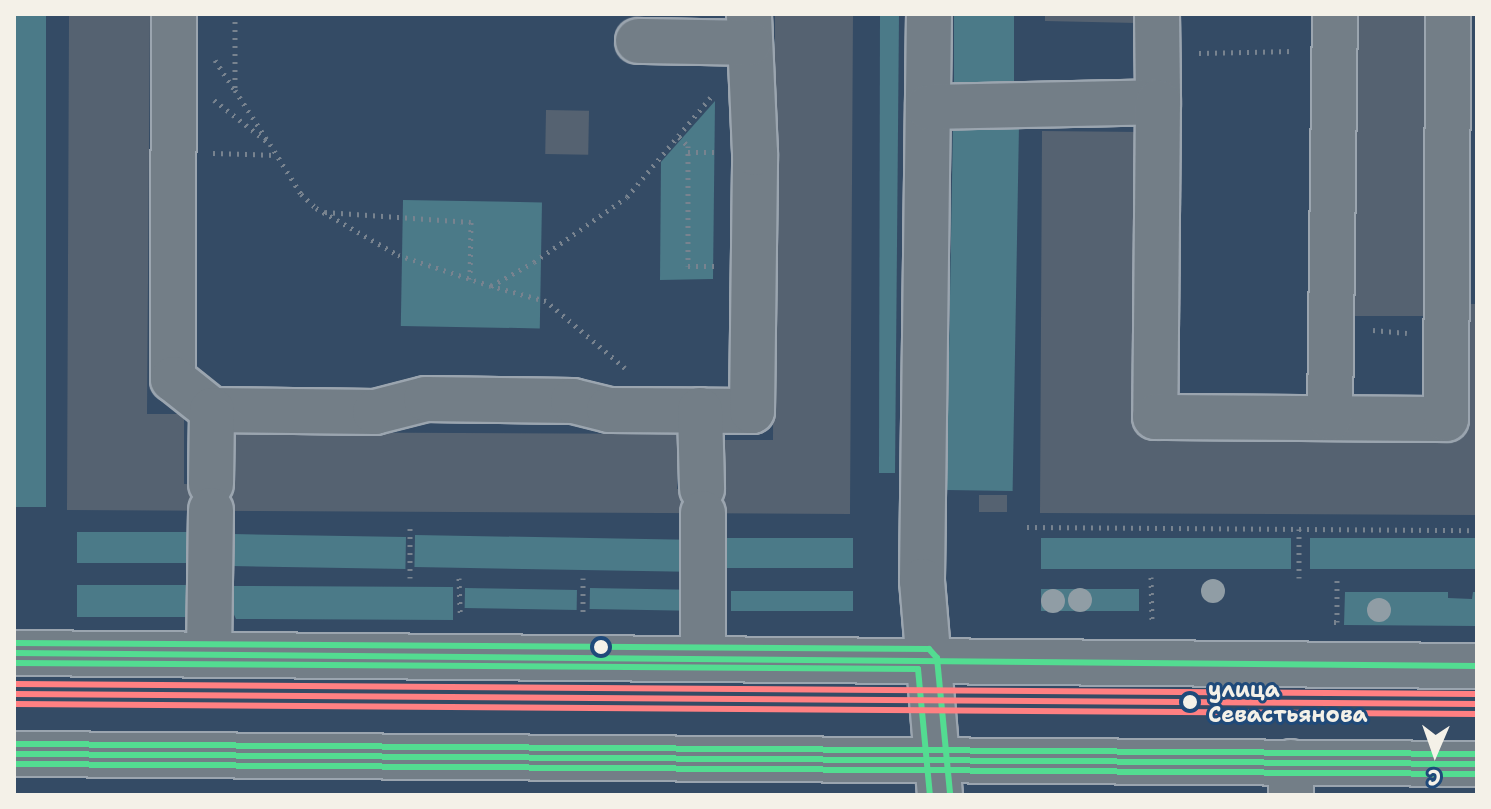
<!DOCTYPE html>
<html>
<head>
<meta charset="utf-8">
<style>
  body { margin:0 }
  #map { position:relative; width:1491px; height:809px; overflow:hidden; background:#344b65; font-family:"Shantell Sans",sans-serif }
  div>[style] { position:absolute }
  [style*='--x'] { left:calc(var(--x)*1px); top:calc(var(--y)*1px); width:calc(var(--w)*1px); rotate:calc(var(--a)*1deg) }
  .green>* { inset:0; background:#4b7a88; transform-origin:0 0 }
  .building>* { inset:0; background:#556271; transform-origin:0 0 }
  .path>* { height:5px; margin-top:-2.5px; transform-origin:0; background:repeating-linear-gradient(90deg,#78838f 0 2px,transparent 0 8px) }
  .roads { filter:drop-shadow(2px 0 #9ba5af) drop-shadow(-2px 0 #9ba5af) drop-shadow(0 2px #9ba5af) drop-shadow(0 -2px #9ba5af) }
  .minor>* { height:44px; margin:-22px; padding:0 22px; transform-origin:22px; border-radius:22px; background:#737e87 }
  .major>* { height:44px; margin:-22px; padding:0 22px; transform-origin:22px; border-radius:22px; background:#737e87 }
  .bus-1>* { height:6px; margin:-3px; padding:0 3px; transform-origin:3px; border-radius:3px; background:#53dc91 }
  .bus-2>* { height:6px; margin:-3px; padding:0 3px; transform-origin:3px; border-radius:3px; background:#53dc91 }
  .bus-3>* { height:6px; margin:-3px; padding:0 3px; transform-origin:3px; border-radius:3px; background:#53dc91 }
  .tram-1>* { height:6px; margin:-3px; padding:0 3px; transform-origin:3px; border-radius:3px; background:#ff8082 }
  .tram-2>* { height:6px; margin:-3px; padding:0 3px; transform-origin:3px; border-radius:3px; background:#ff8082 }
  .tram-3>* { height:6px; margin:-3px; padding:0 3px; transform-origin:3px; border-radius:3px; background:#ff8082 }
  .trees>* { width:24px; height:24px; margin:-12px; border-radius:50%; background:#909da5 }
  .dots>* { width:22px; height:22px; translate:-50% -50%; box-sizing:border-box; border:4px solid #1f4a7a; border-radius:50% }
  span { translate:-50% -50%; white-space:nowrap; text-align:center; line-height:1.15; -webkit-text-stroke:6px #1f4a7a; paint-order:stroke }
  .stop-label { font-size:22px; color:#f4f1e8; font-weight:700 }
  .left { translate:0 -50%; text-align:left }
  .frame { position:absolute; inset:0; border:16px solid #f4f1e8; pointer-events:none }
  .north { position:absolute; left:1395px; top:713px; width:80px; height:80px; -webkit-text-stroke:6px #1f4a7a; paint-order:stroke; rotate:182deg; font-size:22px; font-weight:700; line-height:32px; text-align:center; color:#f4f1e8 }
  .north::after { content:''; display:block; margin:auto; width:28px; height:36px; background:#f4f1e8; clip-path:polygon(50% 0,100% 100%,50% 72%,0 100%) }
</style>
</head>
<body>
<div id="map">
  <div class="green">
    <div style="left:14px;top:14px;width:32px;height:493px"></div>
    <div style="clip-path:polygon(880px 14px,899px 14px,895px 473px,879px 473px)"></div>
    <div style="left:954px;top:14px;width:60px;height:73px"></div>
    <div style="clip-path:polygon(715px 101px,713px 279px,660px 280px,661px 162px)"></div>
    <div style="left:953px;top:124px;width:66px;height:366px;rotate:1deg"></div>
    <div style="left:403px;top:200px;width:139px;height:126px;rotate:1deg"></div>
    <div style="left:77px;top:532px;width:123px;height:31px"></div>
    <div style="left:232px;top:534px;width:174px;height:32px;rotate:1deg"></div>
    <div style="left:415px;top:535px;width:272px;height:32px;rotate:1deg"></div>
    <div style="left:720px;top:538px;width:133px;height:30px"></div>
    <div style="left:1041px;top:538px;width:250px;height:31px"></div>
    <div style="left:1310px;top:538px;width:167px;height:31px"></div>
    <div style="left:77px;top:585px;width:123px;height:32px"></div>
    <div style="clip-path:polygon(231px 586px,453px 587px,453px 620px,236px 619px,230px 606px)"></div>
    <div style="left:465px;top:588px;width:112px;height:20px;rotate:1deg"></div>
    <div style="left:590px;top:588px;width:99px;height:21px;rotate:1deg"></div>
    <div style="left:1041px;top:589px;width:98px;height:22px"></div>
    <div style="left:731px;top:591px;width:122px;height:20px"></div>
    <div style="clip-path:polygon(1345px 592px,1448px 592px,1448px 598px,1472px 599px,1473px 592px,1477px 592px,1477px 626px,1344px 625px)"></div>
  </div>
  <div class="building">
    <div style="clip-path:polygon(69px 14px,150px 14px,147px 414px,184px 414px,184px 484px,235px 485px,236px 432px,678px 434px,677px 489px,722px 489px,722px 440px,773px 440px,775px 14px,853px 14px,850px 514px,67px 510px)"></div>
    <div style="clip-path:polygon(1045px 14px,1137px 14px,1137px 23px,1045px 21px)"></div>
    <div style="left:1354px;top:14px;width:76px;height:302px"></div>
    <div style="left:546px;top:110px;width:43px;height:44px;rotate:1deg"></div>
    <div style="clip-path:polygon(1042px 131px,1140px 132px,1138px 429px,1459px 431px,1460px 304px,1477px 304px,1477px 515px,1040px 513px)"></div>
    <div style="left:979px;top:495px;width:28px;height:17px"></div>
  </div>
  <div class="path">
    <div style="--x:235;--y:14;--w:76;--a:90"></div>
    <div style="--x:235;--y:90;--w:59;--a:57.4"></div>
    <div style="--x:1199;--y:53;--w:94;--a:-1.2"></div>
    <div style="--x:215;--y:60;--w:35;--a:57"></div>
    <div style="--x:214;--y:100;--w:71;--a:38.2"></div>
    <div style="--x:270;--y:144;--w:59;--a:58.2"></div>
    <div style="--x:301;--y:194;--w:21;--a:43"></div>
    <div style="--x:316;--y:208;--w:95;--a:29.8"></div>
    <div style="--x:398;--y:255;--w:98;--a:18.4"></div>
    <div style="--x:679;--y:137;--w:13;--a:45"></div>
    <div style="--x:688;--y:146;--w:120;--a:90"></div>
    <div style="--x:688;--y:266;--w:26;--a:0"></div>
    <div style="--x:688;--y:152;--w:26;--a:0"></div>
    <div style="--x:213;--y:153;--w:62;--a:1.8"></div>
    <div style="--x:325;--y:212;--w:146;--a:3.9"></div>
    <div style="--x:471;--y:222;--w:57;--a:91"></div>
    <div style="--x:1373;--y:330;--w:34;--a:5"></div>
    <div style="--x:625;--y:368;--w:104;--a:-139.7"></div>
    <div style="--x:546;--y:301;--w:57;--a:-164.7"></div>
    <div style="--x:491;--y:286;--w:49;--a:-29.2"></div>
    <div style="--x:534;--y:262;--w:113;--a:-35"></div>
    <div style="--x:627;--y:197;--w:131;--a:-50"></div>
    <div style="--x:1027;--y:527;--w:450;--a:0.4"></div>
    <div style="--x:1151;--y:577;--w:44;--a:88.7"></div>
    <div style="--x:410;--y:578;--w:51;--a:-90"></div>
    <div style="--x:459;--y:578;--w:37;--a:88"></div>
    <div style="--x:583;--y:578;--w:38;--a:90"></div>
    <div style="--x:1299;--y:578;--w:49;--a:-90"></div>
    <div style="--x:1334;--y:622;--w:3;--a:0"></div>
    <div style="--x:1337;--y:622;--w:44;--a:-90"></div>
  </div>
  <div class="roads">
    <div class="minor">
      <div style="--x:174;--y:14;--w:365;--a:90.2"></div>
      <div style="--x:173;--y:379;--w:50;--a:38.5"></div>
      <div style="--x:212;--y:410;--w:163;--a:0.7"></div>
      <div style="--x:375;--y:412;--w:53;--a:-14.3"></div>
      <div style="--x:426;--y:399;--w:147;--a:0.8"></div>
      <div style="--x:573;--y:401;--w:37;--a:14"></div>
      <div style="--x:609;--y:410;--w:143;--a:0.4"></div>
      <div style="--x:752;--y:411;--w:258;--a:-89.3"></div>
      <div style="--x:755;--y:153;--w:139;--a:-92.5"></div>
      <div style="--x:929;--y:14;--w:567;--a:90.71"></div>
      <div style="--x:922;--y:581;--w:215;--a:85.2"></div>
      <div style="--x:1157;--y:14;--w:88;--a:89.3"></div>
      <div style="--x:638;--y:41;--w:111;--a:1"></div>
      <div style="--x:928;--y:107;--w:230;--a:-1.2"></div>
      <div style="--x:1158;--y:102;--w:315;--a:90.5"></div>
      <div style="--x:1155;--y:417;--w:291;--a:0.4"></div>
      <div style="--x:1446;--y:419;--w:405;--a:-89.7"></div>
      <div style="--x:700;--y:410;--w:79;--a:88.5"></div>
      <div style="--x:1330;--y:418;--w:404;--a:-89.3"></div>
      <div style="--x:211;--y:484;--w:74;--a:-89.2"></div>
      <div style="--x:209;--y:654;--w:144;--a:-89.2"></div>
      <div style="--x:703;--y:657;--w:144;--a:-90"></div>
      <div style="--x:1291;--y:795;--w:33;--a:-90"></div>
    </div>
    <div class="major">
      <div style="--x:14;--y:653;--w:1463;--a:0.51"></div>
      <div style="--x:14;--y:754;--w:1463;--a:0.39"></div>
    </div>
  </div>
  <div class="bus-1">
    <div style="--x:14;--y:653;--w:1463;--a:0.51"></div>
    <div style="--x:14;--y:754;--w:1463;--a:0.39"></div>
  </div>
  <div class="bus-2">
    <div style="--x:14;--y:663;--w:904;--a:0.38"></div>
    <div style="--x:918;--y:669;--w:127;--a:84.6"></div>
    <div style="--x:14;--y:764;--w:1463;--a:0.39"></div>
  </div>
  <div class="bus-3">
    <div style="--x:14;--y:643;--w:915;--a:0.38"></div>
    <div style="--x:929;--y:649;--w:12;--a:48"></div>
    <div style="--x:937;--y:658;--w:137;--a:84.5"></div>
    <div style="--x:14;--y:744;--w:1463;--a:0.39"></div>
  </div>
  <div class="tram-1">
    <div style="--x:14;--y:694;--w:1463;--a:0.39"></div>
  </div>
  <div class="tram-2">
    <div style="--x:14;--y:704;--w:1463;--a:0.39"></div>
  </div>
  <div class="tram-3">
    <div style="--x:14;--y:684;--w:1463;--a:0.39"></div>
  </div>
  <div class="trees">
    <div style="left:1213px;top:591px"></div>
    <div style="left:1080px;top:600px"></div>
    <div style="left:1053px;top:601px"></div>
    <div style="left:1379px;top:610px"></div>
  </div>
  <div class="dots">
    <div style="left:601px;top:647px;background:#f4f1e8"></div>
    <div style="left:1190px;top:702px;background:#f4f1e8"></div>
  </div>
  <div class="stop-label">
    <span class="left" style="left:1208px;top:702px">улица<br>Севастьянова</span>
  </div>
  <div class="frame"></div>
  <div class="north">С</div>
</div>
</body>
</html>
